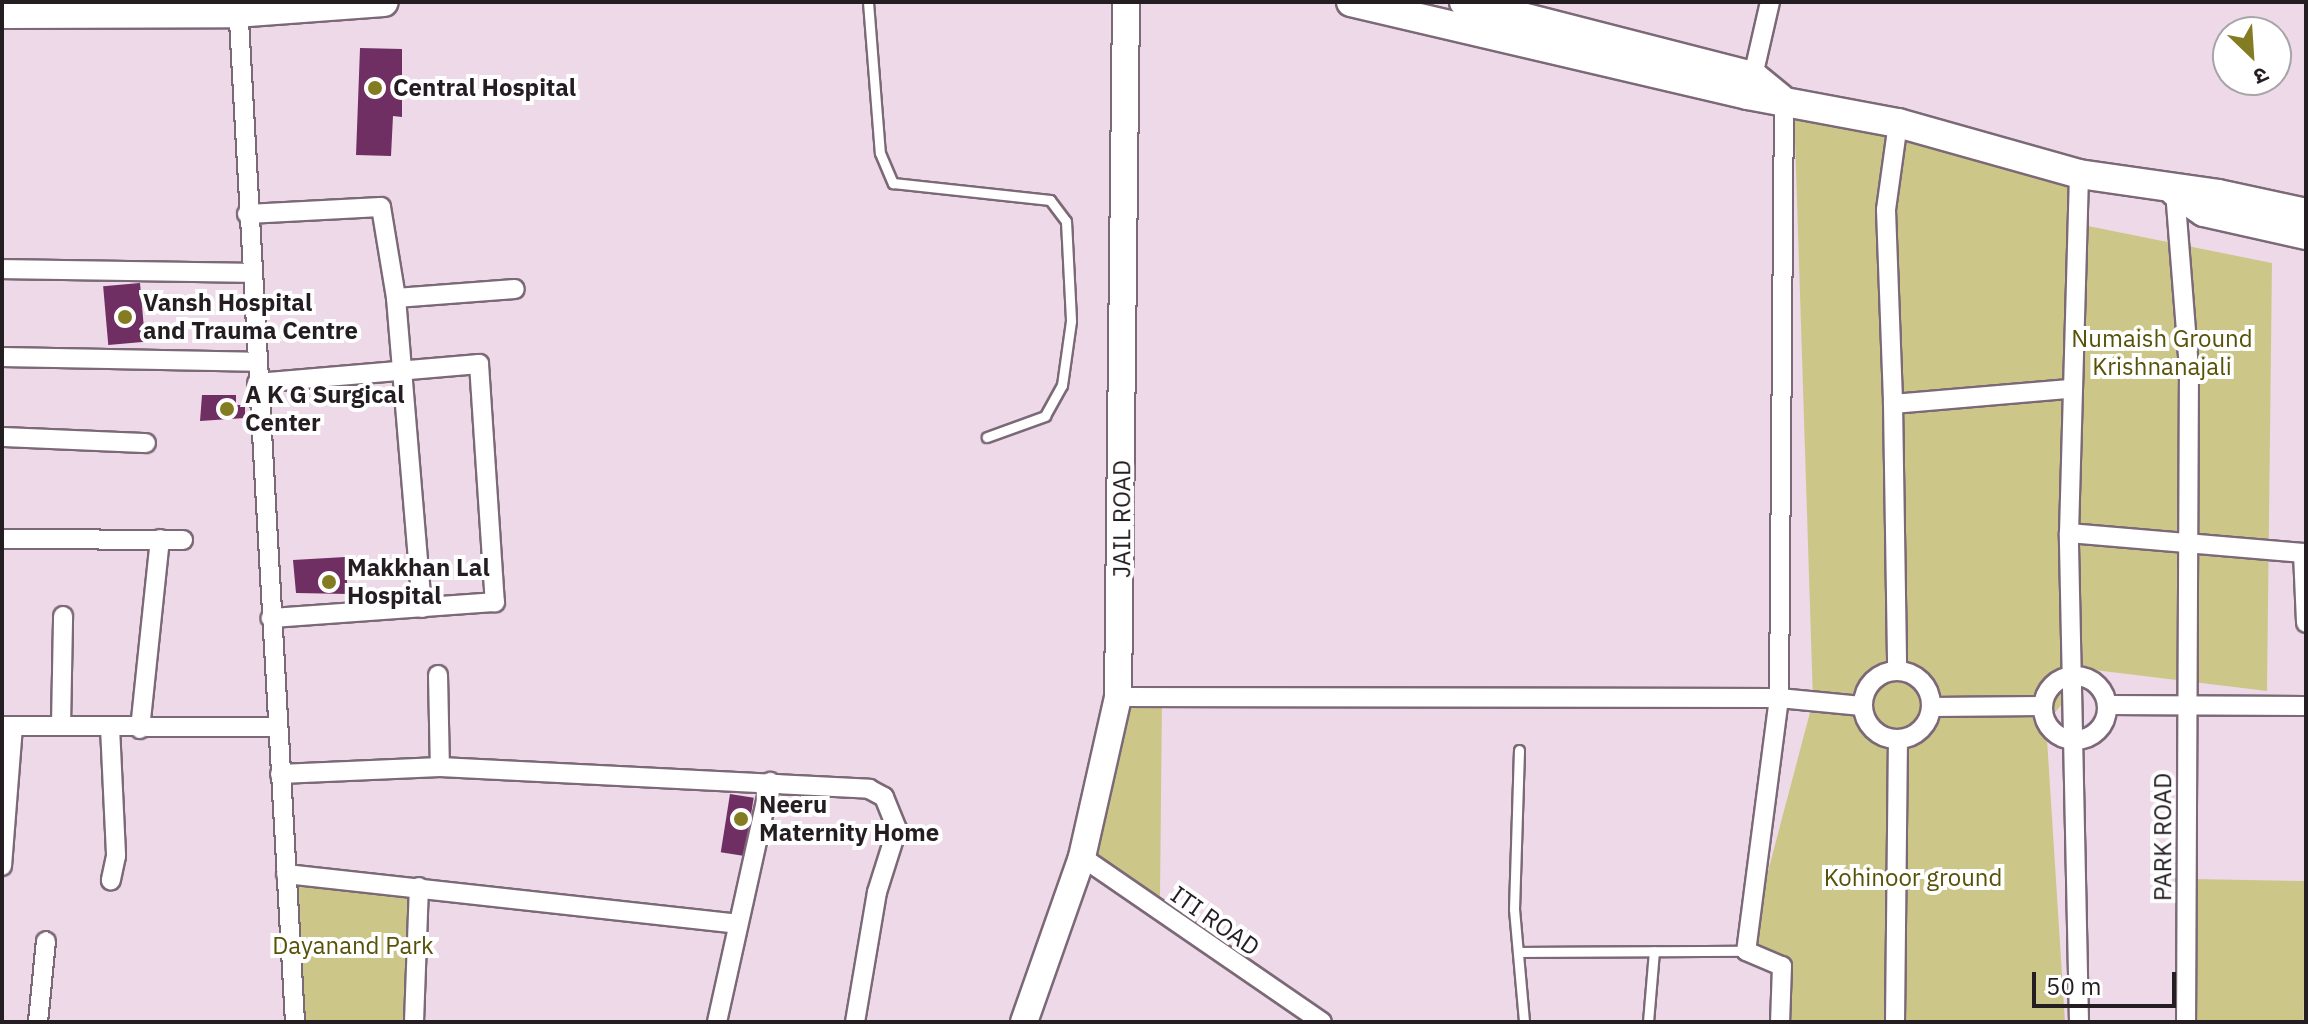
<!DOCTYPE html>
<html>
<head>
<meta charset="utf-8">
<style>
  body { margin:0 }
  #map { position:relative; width:2308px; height:1024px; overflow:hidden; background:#eed9e8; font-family:"IBM Plex Sans","Noto Sans Devanagari",sans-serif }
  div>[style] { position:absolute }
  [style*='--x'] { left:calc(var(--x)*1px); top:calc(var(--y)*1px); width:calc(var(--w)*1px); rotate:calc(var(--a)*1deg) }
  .green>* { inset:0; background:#ccc788; transform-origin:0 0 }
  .building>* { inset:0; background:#702f63; transform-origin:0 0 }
  .roads { filter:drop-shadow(2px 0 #7c6977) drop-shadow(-2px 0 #7c6977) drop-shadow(0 2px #7c6977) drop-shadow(0 -2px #7c6977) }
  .lane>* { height:9px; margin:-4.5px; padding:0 4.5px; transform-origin:4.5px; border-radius:4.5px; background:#fff }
  .street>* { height:18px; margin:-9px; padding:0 9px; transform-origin:9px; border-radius:9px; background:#fff }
  .street>.ring { margin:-9px; padding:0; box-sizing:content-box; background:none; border:18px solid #fff; border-radius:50% }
  .secondary>* { height:26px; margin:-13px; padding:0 13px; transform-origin:13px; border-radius:13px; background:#fff }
  .primary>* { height:28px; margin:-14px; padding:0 14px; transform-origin:14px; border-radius:14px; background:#fff }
  .dots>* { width:22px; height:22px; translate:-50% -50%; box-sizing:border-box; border:4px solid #fff; border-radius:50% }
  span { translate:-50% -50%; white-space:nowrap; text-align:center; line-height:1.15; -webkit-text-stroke:8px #fff; paint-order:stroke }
  .poi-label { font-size:24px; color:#241d22; font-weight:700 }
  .left { translate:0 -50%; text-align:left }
  .park-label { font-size:24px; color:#585208 }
  .street-label { font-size:24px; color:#241d22 }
  .frame { position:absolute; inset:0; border:4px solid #241d22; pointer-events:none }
  .north { position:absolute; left:2212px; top:16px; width:80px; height:80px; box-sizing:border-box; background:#fff; border:2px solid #a7a5a7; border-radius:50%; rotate:155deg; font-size:22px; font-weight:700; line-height:32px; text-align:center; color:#241d22 }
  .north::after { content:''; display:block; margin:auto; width:28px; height:36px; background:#847c22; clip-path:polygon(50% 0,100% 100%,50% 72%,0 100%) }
  .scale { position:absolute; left:2032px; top:972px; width:144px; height:36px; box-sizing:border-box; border:4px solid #241d22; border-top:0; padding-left:10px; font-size:24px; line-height:28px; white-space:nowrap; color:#241d22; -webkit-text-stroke:6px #fff; paint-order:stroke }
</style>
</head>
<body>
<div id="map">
  <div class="green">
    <div style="clip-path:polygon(1794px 107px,2071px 172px,2073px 223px,2272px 263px,2267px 691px,2086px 669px,2085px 677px,2046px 723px,2065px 1022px,1781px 1022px,1783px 965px,1747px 951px,1813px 701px)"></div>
    <div style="clip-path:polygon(1162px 698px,1160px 896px,1093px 858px,1127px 700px)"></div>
    <div style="left:2192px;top:879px;width:114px;height:143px;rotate:1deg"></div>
    <div style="clip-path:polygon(292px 882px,413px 893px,409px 1022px,301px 1022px)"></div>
  </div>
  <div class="building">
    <div style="clip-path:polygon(360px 48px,402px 49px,402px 117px,393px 116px,391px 156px,356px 155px)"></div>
    <div style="left:140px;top:283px;width:59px;height:37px;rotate:85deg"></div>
    <div style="clip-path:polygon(202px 395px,236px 395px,236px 405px,245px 405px,245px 418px,200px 421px)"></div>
    <div style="clip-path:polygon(345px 557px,348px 594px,296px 593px,293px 560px)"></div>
    <div style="left:730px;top:794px;width:24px;height:59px;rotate:9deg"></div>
  </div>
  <div class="roads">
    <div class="lane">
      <div style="--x:868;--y:2;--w:151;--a:85.5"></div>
      <div style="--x:880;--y:153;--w:33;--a:67"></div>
      <div style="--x:893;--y:183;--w:158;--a:6.2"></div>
      <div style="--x:1050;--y:200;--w:26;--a:53"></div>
      <div style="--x:1066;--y:221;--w:100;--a:87.1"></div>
      <div style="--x:1071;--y:321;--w:65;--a:98"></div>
      <div style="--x:1062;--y:385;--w:35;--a:119"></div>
      <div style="--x:1045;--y:416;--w:62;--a:160.1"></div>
      <div style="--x:1519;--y:750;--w:159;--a:91.8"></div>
      <div style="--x:1514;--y:909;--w:113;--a:84.9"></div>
      <div style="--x:1518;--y:952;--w:228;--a:-0.3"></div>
      <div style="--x:1648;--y:1022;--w:71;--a:-85.2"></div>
    </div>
    <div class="street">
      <div style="--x:238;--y:3;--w:1021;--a:86.8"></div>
      <div style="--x:1753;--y:76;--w:76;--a:-77.1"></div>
      <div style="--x:1784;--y:100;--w:598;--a:90.48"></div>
      <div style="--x:1779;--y:698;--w:83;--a:5.5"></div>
      <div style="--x:1898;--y:123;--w:88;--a:97.9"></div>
      <div style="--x:1886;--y:210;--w:194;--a:87.9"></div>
      <div style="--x:1893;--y:404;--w:177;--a:-4.9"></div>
      <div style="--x:2175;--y:191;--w:177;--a:85.5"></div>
      <div style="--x:2189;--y:367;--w:655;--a:90.26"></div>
      <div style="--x:247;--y:214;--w:134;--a:-3"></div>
      <div style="--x:381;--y:207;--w:92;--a:80.6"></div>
      <div style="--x:396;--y:298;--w:119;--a:-4.3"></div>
      <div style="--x:2;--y:269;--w:248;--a:0.9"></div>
      <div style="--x:396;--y:298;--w:311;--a:85.2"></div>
      <div style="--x:2;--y:357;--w:253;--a:1.1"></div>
      <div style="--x:257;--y:383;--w:223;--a:-4.9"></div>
      <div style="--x:479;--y:364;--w:239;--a:86.2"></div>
      <div style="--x:495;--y:602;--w:225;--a:175.9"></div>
      <div style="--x:1893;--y:404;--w:267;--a:89.1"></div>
      <div style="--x:2;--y:437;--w:144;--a:2.4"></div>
      <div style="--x:2069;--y:533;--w:235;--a:4.9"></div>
      <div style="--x:2303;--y:553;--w:70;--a:87.5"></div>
      <div style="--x:2;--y:539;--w:181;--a:0.3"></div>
      <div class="ring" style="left:1863px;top:671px;width:50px;height:50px"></div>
      <div style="--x:438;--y:675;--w:92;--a:88.8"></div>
      <div class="ring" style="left:2043px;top:676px;width:46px;height:46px"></div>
      <div style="--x:1118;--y:697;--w:661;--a:0.09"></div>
      <div style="--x:1779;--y:698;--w:255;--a:97.4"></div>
      <div style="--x:1746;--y:951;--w:39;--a:23"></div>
      <div style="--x:1782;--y:966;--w:56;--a:92"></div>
      <div style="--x:2108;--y:705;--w:197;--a:0.3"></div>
      <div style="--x:1932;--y:707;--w:110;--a:-0.5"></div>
      <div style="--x:61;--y:725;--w:109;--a:-88.9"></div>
      <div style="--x:2;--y:726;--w:274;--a:0.2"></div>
      <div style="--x:110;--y:727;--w:129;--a:87.3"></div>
      <div style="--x:116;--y:856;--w:25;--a:102"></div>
      <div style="--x:140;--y:729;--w:191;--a:-84"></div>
      <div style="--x:280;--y:774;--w:160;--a:-2.5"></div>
      <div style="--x:440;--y:767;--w:430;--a:2.9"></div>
      <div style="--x:869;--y:789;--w:17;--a:28"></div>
      <div style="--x:884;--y:797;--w:35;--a:68"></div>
      <div style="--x:897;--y:829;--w:66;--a:107.6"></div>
      <div style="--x:877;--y:892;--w:132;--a:99.6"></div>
      <div style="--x:1082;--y:857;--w:291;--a:34.5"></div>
      <div style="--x:2;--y:866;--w:140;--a:-85.5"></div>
      <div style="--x:286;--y:874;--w:454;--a:6.3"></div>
      <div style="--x:38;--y:1022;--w:81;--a:-84.4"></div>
      <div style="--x:414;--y:1022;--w:135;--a:-87.9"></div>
      <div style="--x:717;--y:1022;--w:246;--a:-77.5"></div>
      <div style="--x:1895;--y:1022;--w:282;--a:-89.4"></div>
      <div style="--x:2079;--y:1022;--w:489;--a:-91.2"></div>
      <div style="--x:2069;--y:533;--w:359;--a:-88.4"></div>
    </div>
    <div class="secondary">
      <div style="--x:1024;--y:1022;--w:175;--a:-70.6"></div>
      <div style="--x:1082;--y:857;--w:164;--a:-77.3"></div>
      <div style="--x:1118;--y:697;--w:695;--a:-89.34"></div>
    </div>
    <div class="primary">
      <div style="--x:1351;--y:2;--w:408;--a:13.2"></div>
      <div style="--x:1748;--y:95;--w:153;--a:10.6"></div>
      <div style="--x:1898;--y:123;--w:188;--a:15.7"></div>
      <div style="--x:2079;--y:174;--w:140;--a:8.2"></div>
      <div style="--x:2218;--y:194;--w:90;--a:12.2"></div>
      <div style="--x:1464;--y:2;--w:298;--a:14.4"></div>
      <div style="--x:1753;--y:76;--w:35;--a:39"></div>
      <div style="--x:2;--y:14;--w:233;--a:-0.2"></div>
      <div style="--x:235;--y:13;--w:149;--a:-4.2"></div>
      <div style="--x:2175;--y:192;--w:35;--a:35"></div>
      <div style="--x:2204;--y:212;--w:105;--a:12.7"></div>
    </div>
  </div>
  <div class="dots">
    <div style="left:375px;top:88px;background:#847c22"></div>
    <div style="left:125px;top:317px;background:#847c22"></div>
    <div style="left:227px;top:409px;background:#847c22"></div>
    <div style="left:329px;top:582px;background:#847c22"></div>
    <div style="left:741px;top:819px;background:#847c22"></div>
  </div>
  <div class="poi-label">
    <span class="left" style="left:393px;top:88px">Central Hospital</span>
    <span class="left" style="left:143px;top:317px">Vansh Hospital<br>and Trauma Centre</span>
    <span class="left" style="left:245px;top:409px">A K G Surgical<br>Center</span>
    <span class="left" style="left:347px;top:582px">Makkhan Lal<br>Hospital</span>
    <span class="left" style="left:759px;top:819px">Neeru<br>Maternity Home</span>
  </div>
  <div class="park-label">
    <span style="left:2162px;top:353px">Numaish Ground<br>Krishnanajali</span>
    <span style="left:1913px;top:878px">Kohinoor ground</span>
    <span style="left:353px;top:946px">Dayanand Park</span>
  </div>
  <div class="street-label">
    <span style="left:1122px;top:519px;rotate:-90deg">JAIL ROAD</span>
    <span style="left:2163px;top:837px;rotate:-90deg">PARK ROAD</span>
    <span style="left:1215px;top:921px;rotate:35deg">ITI ROAD</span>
  </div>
  <div class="frame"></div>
  <div class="north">उ</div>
  <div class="scale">50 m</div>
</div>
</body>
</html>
